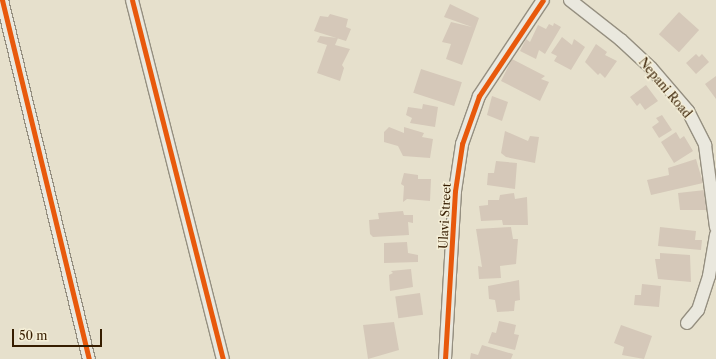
<!DOCTYPE html>
<html>
<head>
<meta charset="utf-8">
<style>
  body { margin:0 }
  #map { position:relative; width:716px; height:359px; overflow:hidden; background:#e6e0cc; font-family:"Libre Caslon Text",serif }
  div>[style] { position:absolute }
  [style*='--x'] { left:calc(var(--x)*1px); top:calc(var(--y)*1px); width:calc(var(--w)*1px); rotate:calc(var(--a)*1deg) }
  .building>* { inset:0; background:#d5c8b9; transform-origin:0 0 }
  .roads { filter:drop-shadow(1px 0 #958f80) drop-shadow(-1px 0 #958f80) drop-shadow(0 1px #958f80) drop-shadow(0 -1px #958f80) }
  .minor>* { height:12px; margin:-6px; padding:0 6px; transform-origin:6px; border-radius:6px; background:#eae8de }
  .cycleway>* { height:5px; margin:-2.5px; padding:0 2.5px; transform-origin:2.5px; border-radius:2.5px; background:#e8590c }
  span { translate:-50% -50%; white-space:nowrap; text-align:center; line-height:1.15; -webkit-text-stroke:3px #f5efd7; paint-order:stroke }
  .street-label { font-size:12px; color:#361d00 }
  .scale { position:absolute; left:12px; top:329px; width:90px; height:18px; box-sizing:border-box; border:2px solid #361d00; border-top:0; padding-left:5px; font-size:12px; line-height:14px; white-space:nowrap; color:#361d00; -webkit-text-stroke:3px #f5efd7; paint-order:stroke }
</style>
</head>
<body>
<div id="map">
  <div class="building">
    <div style="clip-path:polygon(450px 4px,479px 18px,462px 65px,446px 59px,451px 44px,442px 42px,451px 22px,472px 27px,444px 17px)"></div>
    <div style="left:679px;top:12px;width:27px;height:30px;rotate:42deg"></div>
    <div style="clip-path:polygon(330px 14px,348px 19px,346px 27px,351px 29px,346px 41px,314px 31px,320px 16px,328px 17px)"></div>
    <div style="clip-path:polygon(554px 23px,561px 27px,545px 54px,539px 50px,536px 59px,520px 51px,526px 39px,530px 42px,538px 25px,546px 29px,549px 24px,553px 26px)"></div>
    <div style="clip-path:polygon(320px 36px,338px 38px,335px 45px,350px 49px,342px 65px,344px 68px,340px 81px,317px 73px,327px 45px,317px 42px)"></div>
    <div style="clip-path:polygon(562px 37px,572px 45px,574px 39px,585px 47px,571px 70px,554px 61px,557px 56px,551px 53px)"></div>
    <div style="clip-path:polygon(596px 44px,607px 52px,605px 55px,617px 61px,605px 78px,600px 73px,598px 75px,585px 62px)"></div>
    <div style="clip-path:polygon(696px 54px,699px 57px,702px 54px,709px 62px,696px 74px,686px 63px)"></div>
    <div style="clip-path:polygon(512px 59px,545px 76px,541px 79px,549px 82px,540px 101px,501px 81px)"></div>
    <div style="left:421px;top:69px;width:43px;height:25px;rotate:18deg"></div>
    <div style="clip-path:polygon(716px 76px,716px 99px,705px 84px)"></div>
    <div style="clip-path:polygon(646px 85px,658px 101px,645px 110px,640px 103px,637px 106px,630px 97px)"></div>
    <div style="clip-path:polygon(492px 96px,508px 102px,502px 121px,487px 115px)"></div>
    <div style="clip-path:polygon(423px 104px,438px 107px,435px 127px,410px 123px,412px 118px,406px 115px,408px 107px,422px 109px)"></div>
    <div style="clip-path:polygon(662px 115px,672px 130px,659px 138px,652px 127px,659px 122px,656px 118px)"></div>
    <div style="clip-path:polygon(389px 127px,404px 133px,404px 127px,424px 133px,422px 137px,433px 139px,430px 158px,403px 156px,398px 146px,384px 142px,384px 132px)"></div>
    <div style="clip-path:polygon(505px 131px,528px 141px,530px 136px,539px 137px,535px 163px,506px 157px,501px 153px)"></div>
    <div style="clip-path:polygon(676px 132px,680px 139px,684px 136px,693px 151px,674px 163px,661px 142px)"></div>
    <div style="clip-path:polygon(696px 159px,703px 183px,651px 195px,647px 180px,669px 175px,668px 168px)"></div>
    <div style="clip-path:polygon(496px 161px,517px 163px,515px 189px,487px 185px,488px 173px,494px 173px)"></div>
    <div style="clip-path:polygon(404px 173px,418px 175px,418px 179px,431px 179px,430px 201px,407px 199px,403px 202px,404px 186px,401px 184px)"></div>
    <div style="clip-path:polygon(705px 190px,708px 210px,680px 210px,678px 193px)"></div>
    <div style="clip-path:polygon(514px 193px,515px 199px,527px 197px,528px 225px,503px 225px,502px 220px,481px 221px,479px 206px,488px 205px,488px 200px,499px 200px,500px 195px)"></div>
    <div style="clip-path:polygon(403px 211px,404px 215px,413px 215px,413px 223px,408px 222px,409px 235px,373px 237px,370px 234px,369px 220px,379px 219px,378px 213px)"></div>
    <div style="clip-path:polygon(511px 227px,513px 239px,518px 239px,516px 264px,500px 266px,501px 278px,479px 279px,478px 266px,482px 267px,476px 229px)"></div>
    <div style="clip-path:polygon(660px 227px,696px 231px,695px 240px,702px 240px,701px 250px,658px 246px)"></div>
    <div style="clip-path:polygon(407px 242px,408px 253px,418px 255px,418px 262px,384px 263px,384px 243px)"></div>
    <div style="clip-path:polygon(660px 253px,690px 255px,691px 282px,658px 279px,655px 259px,660px 259px)"></div>
    <div style="clip-path:polygon(411px 269px,413px 287px,390px 291px,389px 275px,393px 273px,391px 271px)"></div>
    <div style="clip-path:polygon(519px 280px,520px 300px,515px 301px,514px 311px,497px 312px,495px 300px,489px 299px,488px 286px)"></div>
    <div style="clip-path:polygon(642px 284px,661px 286px,659px 307px,634px 305px,635px 295px,641px 295px)"></div>
    <div style="left:420px;top:293px;width:22px;height:25px;rotate:82deg"></div>
    <div style="clip-path:polygon(499px 321px,516px 325px,514px 334px,519px 335px,515px 350px,488px 343px,492px 332px,496px 333px)"></div>
    <div style="clip-path:polygon(394px 322px,399px 350px,368px 359px,363px 325px)"></div>
    <div style="clip-path:polygon(621px 325px,652px 336px,644px 359px,622px 355px,624px 347px,614px 343px)"></div>
    <div style="clip-path:polygon(482px 345px,513px 354px,511px 359px,470px 359px,471px 353px,478px 355px)"></div>
  </div>
  <div class="roads">
    <div class="minor">
      <div style="--x:2;--y:0;--w:369;--a:76.4"></div>
      <div style="--x:132;--y:0;--w:370;--a:75.8"></div>
      <div style="--x:570;--y:0;--w:65;--a:38.1"></div>
      <div style="--x:621;--y:40;--w:41;--a:43"></div>
      <div style="--x:651;--y:68;--w:57;--a:49.3"></div>
      <div style="--x:688;--y:111;--w:38;--a:63"></div>
      <div style="--x:705;--y:145;--w:83;--a:82.4"></div>
      <div style="--x:687;--y:323;--w:17;--a:-50"></div>
      <div style="--x:698;--y:310;--w:36;--a:-72"></div>
      <div style="--x:709;--y:276;--w:42;--a:-80.3"></div>
      <div style="--x:445;--y:359;--w:168;--a:-86.6"></div>
      <div style="--x:455;--y:191;--w:48;--a:-81.5"></div>
      <div style="--x:462;--y:144;--w:51;--a:-70.5"></div>
      <div style="--x:479;--y:96;--w:115;--a:-56.3"></div>
    </div>
  </div>
  <div class="cycleway">
    <div style="--x:2;--y:0;--w:369;--a:76.4"></div>
    <div style="--x:132;--y:0;--w:370;--a:75.8"></div>
    <div style="--x:445;--y:359;--w:168;--a:-86.6"></div>
    <div style="--x:455;--y:191;--w:48;--a:-81.5"></div>
    <div style="--x:462;--y:144;--w:51;--a:-70.5"></div>
    <div style="--x:479;--y:96;--w:115;--a:-56.3"></div>
  </div>
  <div class="street-label">
    <span style="left:665px;top:88px;rotate:50deg">Nepani Road</span>
    <span style="left:445px;top:216px;rotate:-87deg">Ulavi Street</span>
  </div>
  <div class="scale">50 m</div>
</div>
</body>
</html>
